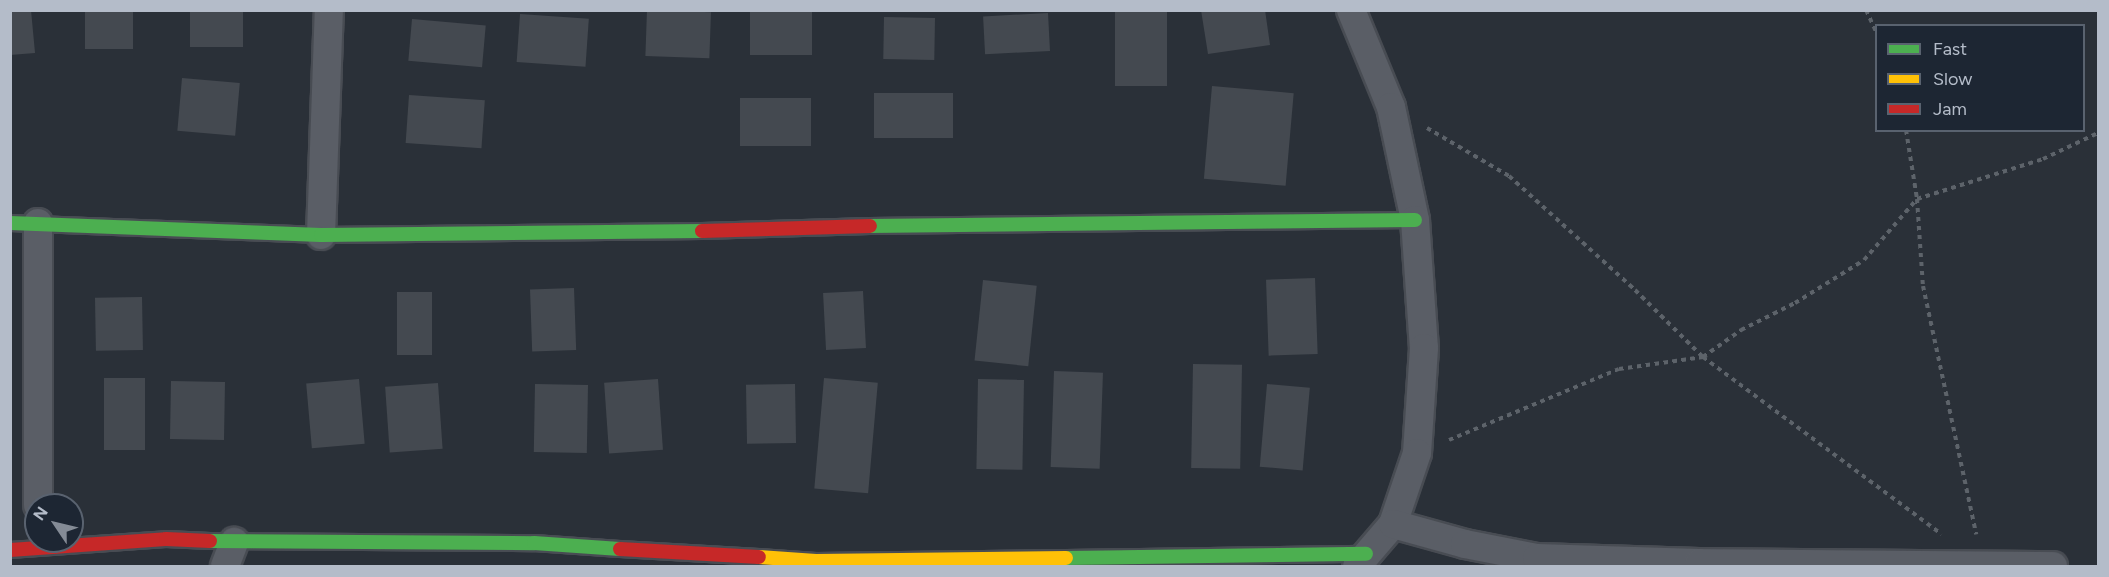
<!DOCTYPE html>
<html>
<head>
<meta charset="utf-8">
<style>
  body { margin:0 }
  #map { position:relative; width:2109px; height:577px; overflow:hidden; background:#2a3038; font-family:Figtree,sans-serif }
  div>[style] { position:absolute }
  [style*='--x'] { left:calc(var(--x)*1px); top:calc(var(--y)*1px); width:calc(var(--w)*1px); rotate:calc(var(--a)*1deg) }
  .building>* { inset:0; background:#444950; transform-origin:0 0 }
  .path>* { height:4px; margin-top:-2px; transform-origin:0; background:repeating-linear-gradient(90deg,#5d636a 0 4.5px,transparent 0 9px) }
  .roads { filter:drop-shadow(2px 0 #484c53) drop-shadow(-2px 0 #484c53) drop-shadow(0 2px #484c53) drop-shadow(0 -2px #484c53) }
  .street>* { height:28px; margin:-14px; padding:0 14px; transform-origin:14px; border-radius:14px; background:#5a5e66 }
  .fast>* { height:14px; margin:-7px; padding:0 7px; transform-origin:7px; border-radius:7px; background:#4caf50 }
  .slow>* { height:14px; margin:-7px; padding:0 7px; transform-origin:7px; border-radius:7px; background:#ffc107 }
  .jam>* { height:14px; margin:-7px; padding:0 7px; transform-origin:7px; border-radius:7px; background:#c62828 }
  span { translate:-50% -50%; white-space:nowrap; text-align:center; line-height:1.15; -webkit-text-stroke:4.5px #1d2633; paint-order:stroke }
  .frame { position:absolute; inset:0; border:12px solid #b4bcc9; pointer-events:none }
  .legend { position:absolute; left:1875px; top:24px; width:210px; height:108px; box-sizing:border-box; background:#1d2633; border:2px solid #59626f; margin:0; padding:8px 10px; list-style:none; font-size:18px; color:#b4bcc9 }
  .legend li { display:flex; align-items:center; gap:12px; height:30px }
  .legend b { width:30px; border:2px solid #59626f }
  .north { position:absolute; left:24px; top:493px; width:60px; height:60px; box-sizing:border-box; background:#1d2633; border:2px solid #59626f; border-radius:50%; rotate:305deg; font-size:16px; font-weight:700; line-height:24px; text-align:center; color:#b4bcc9 }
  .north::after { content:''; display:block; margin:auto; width:21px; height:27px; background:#848b96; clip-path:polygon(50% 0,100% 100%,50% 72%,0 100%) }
</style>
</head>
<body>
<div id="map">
  <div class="building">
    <div style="clip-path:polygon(10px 10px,31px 10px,35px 53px,10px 55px)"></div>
    <div style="left:85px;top:10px;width:48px;height:39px"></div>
    <div style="left:190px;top:10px;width:53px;height:37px"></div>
    <div style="left:647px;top:10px;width:64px;height:46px;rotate:2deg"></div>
    <div style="left:750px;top:10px;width:62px;height:45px"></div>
    <div style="left:1115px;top:10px;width:52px;height:76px"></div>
    <div style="clip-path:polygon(1201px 10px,1265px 10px,1270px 45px,1208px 54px)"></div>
    <div style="left:1048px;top:13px;width:38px;height:65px;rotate:87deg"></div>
    <div style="left:520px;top:14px;width:69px;height:48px;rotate:4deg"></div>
    <div style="left:884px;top:17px;width:51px;height:42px;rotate:1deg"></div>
    <div style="left:412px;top:19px;width:74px;height:42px;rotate:5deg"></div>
    <div style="left:182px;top:78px;width:58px;height:53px;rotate:5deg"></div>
    <div style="left:1212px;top:86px;width:82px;height:93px;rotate:5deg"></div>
    <div style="left:874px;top:93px;width:79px;height:45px"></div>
    <div style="left:409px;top:95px;width:76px;height:48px;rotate:4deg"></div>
    <div style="left:740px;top:98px;width:71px;height:48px"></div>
    <div style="left:1315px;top:278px;width:76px;height:49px;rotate:88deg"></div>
    <div style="left:983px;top:280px;width:54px;height:81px;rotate:6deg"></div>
    <div style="left:574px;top:288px;width:62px;height:44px;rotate:88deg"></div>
    <div style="left:863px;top:291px;width:57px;height:40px;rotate:87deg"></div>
    <div style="left:397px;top:292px;width:35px;height:63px"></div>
    <div style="left:142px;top:297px;width:53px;height:47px;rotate:89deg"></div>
    <div style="left:1193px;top:364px;width:49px;height:104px;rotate:1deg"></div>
    <div style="left:1054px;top:371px;width:49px;height:96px;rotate:2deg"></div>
    <div style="left:104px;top:378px;width:41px;height:72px"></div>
    <div style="left:824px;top:378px;width:54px;height:111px;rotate:5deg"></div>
    <div style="left:359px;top:379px;width:65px;height:53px;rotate:85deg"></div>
    <div style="left:658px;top:379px;width:71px;height:54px;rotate:86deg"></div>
    <div style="left:978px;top:379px;width:46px;height:90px;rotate:1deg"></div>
    <div style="left:171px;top:381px;width:54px;height:58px;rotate:1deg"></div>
    <div style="left:438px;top:383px;width:66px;height:53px;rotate:86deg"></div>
    <div style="left:535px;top:384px;width:53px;height:68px;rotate:1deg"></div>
    <div style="left:795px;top:384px;width:59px;height:49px;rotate:89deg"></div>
    <div style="left:1267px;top:384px;width:43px;height:83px;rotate:5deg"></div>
  </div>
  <div class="path">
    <div style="--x:1866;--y:10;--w:23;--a:65"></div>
    <div style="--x:1427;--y:128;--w:95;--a:30.3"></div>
    <div style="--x:1509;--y:176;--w:170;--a:42.1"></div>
    <div style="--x:1635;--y:290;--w:95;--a:44.6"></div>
    <div style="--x:1703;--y:357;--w:47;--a:-35.4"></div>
    <div style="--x:1741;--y:330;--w:60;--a:-26.6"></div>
    <div style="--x:1795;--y:303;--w:81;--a:-31.9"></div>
    <div style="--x:1864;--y:260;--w:81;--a:-49"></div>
    <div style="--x:1917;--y:199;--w:132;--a:-17.6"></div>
    <div style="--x:2043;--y:159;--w:61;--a:-25.3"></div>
    <div style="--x:1906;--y:130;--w:70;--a:80.9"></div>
    <div style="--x:1917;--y:199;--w:87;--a:86.1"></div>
    <div style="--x:1923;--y:286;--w:254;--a:77.9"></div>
    <div style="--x:1449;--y:440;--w:184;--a:-22.7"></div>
    <div style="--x:1619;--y:369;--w:85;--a:-8.1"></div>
    <div style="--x:1703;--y:357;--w:297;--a:36.6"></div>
  </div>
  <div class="roads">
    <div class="street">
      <div style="--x:1351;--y:10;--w:105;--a:67.6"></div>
      <div style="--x:1391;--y:107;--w:116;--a:78"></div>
      <div style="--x:1415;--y:220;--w:128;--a:86"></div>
      <div style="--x:1424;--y:348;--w:105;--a:93.8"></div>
      <div style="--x:1417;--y:453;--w:75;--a:108.7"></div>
      <div style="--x:1393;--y:524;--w:55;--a:130.6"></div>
      <div style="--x:321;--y:235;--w:225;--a:-88"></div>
      <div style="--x:38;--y:505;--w:282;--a:-90"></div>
      <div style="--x:1393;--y:524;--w:75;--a:15.5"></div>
      <div style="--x:1465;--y:544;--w:73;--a:11"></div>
      <div style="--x:1537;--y:558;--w:162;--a:1.8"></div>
      <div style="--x:1699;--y:563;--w:354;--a:0.5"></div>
      <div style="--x:225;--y:566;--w:26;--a:-69"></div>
    </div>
    <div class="fast">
      <div style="--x:10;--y:223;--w:311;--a:2.2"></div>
      <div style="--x:321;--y:235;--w:381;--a:-0.6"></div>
      <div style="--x:870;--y:226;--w:545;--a:-0.63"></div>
      <div style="--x:210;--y:541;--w:324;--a:0.4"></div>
      <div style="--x:534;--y:543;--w:86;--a:4"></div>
      <div style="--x:1066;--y:558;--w:300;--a:-0.8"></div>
    </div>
    <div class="slow">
      <div style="--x:759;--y:557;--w:57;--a:4"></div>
      <div style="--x:816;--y:561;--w:250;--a:-0.7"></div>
    </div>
    <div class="jam">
      <div style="--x:702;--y:231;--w:168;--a:-1.7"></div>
      <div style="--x:620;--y:549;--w:139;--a:3.3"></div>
      <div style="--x:10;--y:550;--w:156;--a:-4"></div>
      <div style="--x:166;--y:539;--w:44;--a:2.6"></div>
    </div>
  </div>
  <div class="frame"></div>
  <ul class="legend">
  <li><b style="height:8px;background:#4caf50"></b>Fast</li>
  <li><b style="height:8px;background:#ffc107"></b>Slow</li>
  <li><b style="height:8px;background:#c62828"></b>Jam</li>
  </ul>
  <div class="north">N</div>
</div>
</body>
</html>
